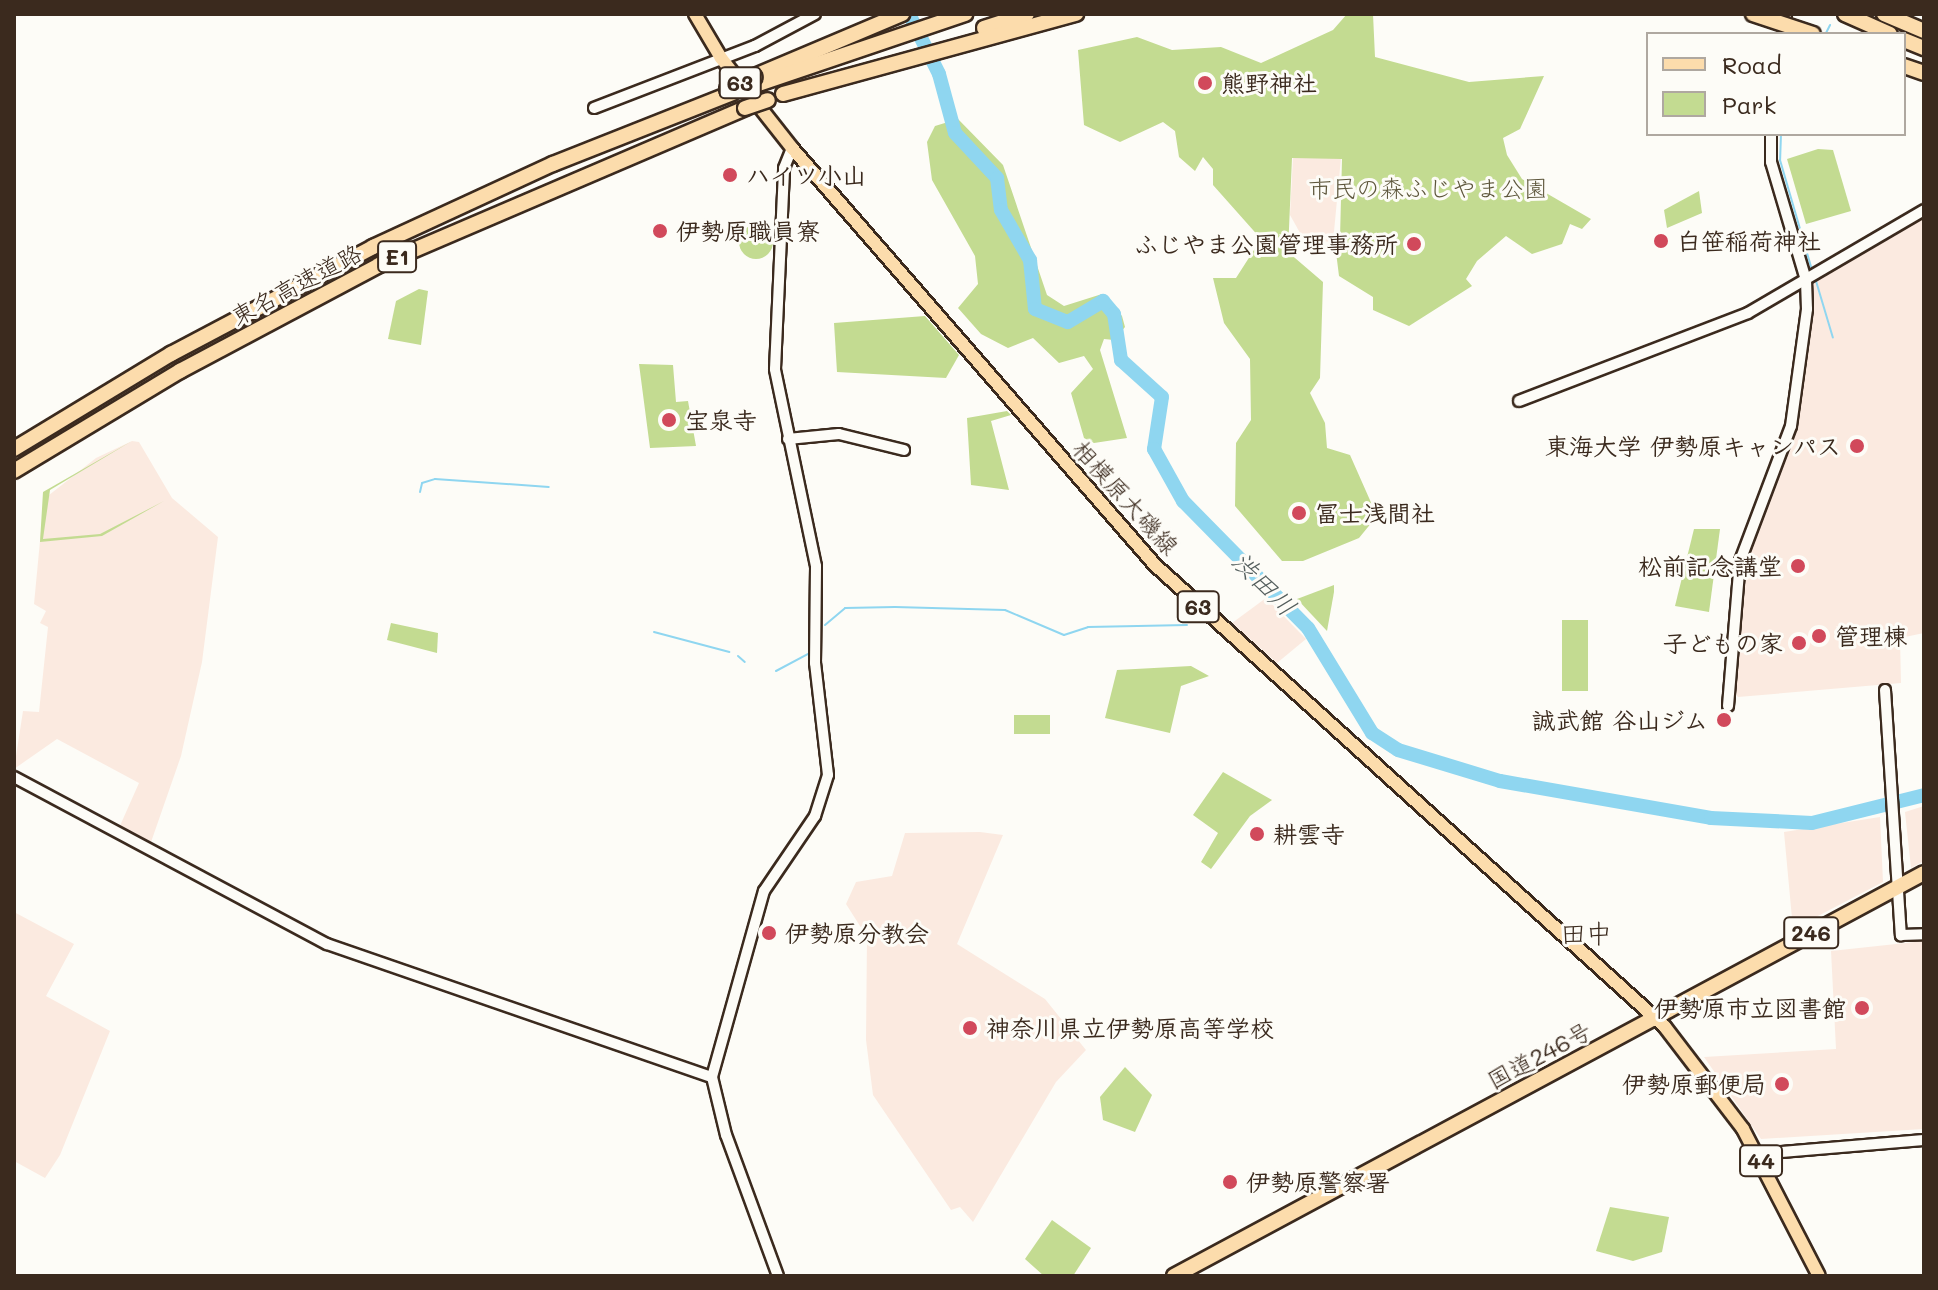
<!DOCTYPE html>
<html>
<head>
<meta charset="utf-8">
<style>
  body { margin:0 }
  #map { position:relative; width:1938px; height:1290px; overflow:hidden; background:#fdfcf7; font-family:Mali,"Klee One",sans-serif }
  div>[style] { position:absolute }
  [style*='--x'] { left:calc(var(--x)*1px); top:calc(var(--y)*1px); width:calc(var(--w)*1px); rotate:calc(var(--a)*1deg) }
  .built>* { inset:0; background:#fbeae0 }
  .green>* { inset:0; background:#c3db91; transform-origin:0 0 }
  .round { border-radius:50% }
  .stream>* { height:2px; margin:-1px; padding:0 1px; transform-origin:1px; border-radius:1px; background:#8fd6f0 }
  .river>* { height:14px; margin:-7px; padding:0 7px; transform-origin:7px; border-radius:7px; background:#8fd6f0 }
  .roads { filter:drop-shadow(2px 0 #3b2a1e) drop-shadow(-2px 0 #3b2a1e) drop-shadow(0 2px #3b2a1e) drop-shadow(0 -2px #3b2a1e) }
  .minor>* { height:10px; margin:-5px; padding:0 5px; transform-origin:5px; border-radius:5px; background:#fdfcf7 }
  .major>* { height:12px; margin:-6px; padding:0 6px; transform-origin:6px; border-radius:6px; background:#fcdcac }
  .highway>* { height:14px; margin:-7px; padding:0 7px; transform-origin:7px; border-radius:7px; background:#fcdcac }
  .bridges { filter:drop-shadow(2px 0 #3b2a1e) drop-shadow(-2px 0 #3b2a1e) drop-shadow(0 2px #3b2a1e) drop-shadow(0 -2px #3b2a1e) }
  .highway-bridge>* { height:14px; margin:-7px; padding:0 7px; transform-origin:7px; border-radius:7px; background:#fcdcac }
  .dots>* { width:22px; height:22px; translate:-50% -50%; box-sizing:border-box; border:4px solid #fdfcf7; border-radius:50% }
  span { translate:-50% -50%; white-space:nowrap; text-align:center; line-height:1.15; -webkit-text-stroke:6px #fdfcf7; paint-order:stroke }
  .shield-label span { padding:2px 6px; background:#fdfcf7; border:2px solid; border-radius:6px; -webkit-text-stroke-width:0 }
  .shield-label { font-size:22px; color:#3b2a1e; font-weight:700 }
  .poi-label { font-size:24px; color:#3b2a1e; font-weight:700 }
  .left { translate:0 -50%; text-align:left }
  .right { translate:-100% -50%; text-align:right }
  .park-label { font-size:24px; color:#5d563b }
  .street-label { font-size:24px; color:#3b2a1e }
  .water-label { font-size:26px; color:#545e5d; font-style:italic }
  .neighbourhood-label { font-size:26px; color:#3b2a1e }
  .frame { position:absolute; inset:0; border:16px solid #3b2a1e; pointer-events:none }
  .legend { position:absolute; left:1646px; top:32px; width:260px; height:104px; box-sizing:border-box; background:#fdfcf7; border:2px solid #afa8a0; margin:0; padding:10px 14px; list-style:none; font-size:24px; color:#3b2a1e }
  .legend li { display:flex; align-items:center; gap:16px; height:40px }
  .legend b { width:40px; border:2px solid #afa8a0 }
</style>
</head>
<body>
<div id="map">
  <div class="built">
    <div style="clip-path:polygon(1293px 157px,1341px 158px,1333px 242px,1304px 240px,1290px 215px)"></div>
    <div style="clip-path:polygon(1924px 214px,1924px 633px,1900px 638px,1901px 683px,1738px 697px,1733px 691px,1746px 551px,1799px 408px,1813px 280px)"></div>
    <div style="clip-path:polygon(132px 441px,139px 442px,172px 498px,218px 537px,202px 662px,181px 756px,150px 845px,119px 828px,139px 783px,57px 739px,14px 769px,23px 711px,39px 712px,48px 627px,40px 623px,46px 611px,34px 604px,44px 499px,96px 458px)"></div>
    <div style="clip-path:polygon(1266px 598px,1306px 639px,1277px 663px,1232px 623px)"></div>
    <div style="clip-path:polygon(1924px 806px,1924px 861px,1911px 868px,1905px 812px)"></div>
    <div style="clip-path:polygon(1880px 817px,1883px 882px,1793px 929px,1784px 832px)"></div>
    <div style="clip-path:polygon(980px 832px,1003px 835px,957px 944px,1045px 999px,1086px 1050px,1056px 1082px,973px 1222px,960px 1207px,951px 1210px,873px 1095px,866px 1040px,867px 937px,846px 904px,856px 882px,892px 876px,905px 833px)"></div>
    <div style="clip-path:polygon(14px 912px,74px 944px,46px 996px,110px 1031px,60px 1155px,45px 1178px,14px 1161px)"></div>
    <div style="clip-path:polygon(1924px 941px,1924px 1129px,1761px 1139px,1704px 1057px,1836px 1049px,1831px 951px)"></div>
  </div>
  <div class="green">
    <div style="clip-path:polygon(1347px 14px,1373px 14px,1375px 57px,1469px 82px,1544px 76px,1520px 129px,1503px 138px,1507px 155px,1522px 179px,1591px 219px,1582px 229px,1570px 224px,1562px 244px,1532px 254px,1506px 236px,1477px 261px,1466px 279px,1472px 286px,1409px 326px,1373px 310px,1373px 297px,1339px 276px,1335px 244px,1340px 238px,1342px 159px,1292px 158px,1288px 252px,1323px 282px,1320px 378px,1310px 393px,1325px 423px,1327px 448px,1350px 455px,1377px 516px,1359px 538px,1303px 561px,1282px 561px,1235px 506px,1236px 443px,1251px 420px,1250px 359px,1224px 323px,1213px 278px,1236px 278px,1261px 239px,1213px 185px,1213px 169px,1203px 157px,1195px 171px,1179px 157px,1175px 131px,1163px 122px,1120px 142px,1084px 125px,1078px 50px,1137px 37px,1172px 50px,1221px 47px,1261px 63px,1333px 30px)"></div>
    <div style="clip-path:polygon(958px 119px,1003px 165px,1047px 295px,1064px 306px,1102px 294px,1122px 316px,1125px 327px,1114px 340px,1104px 339px,1100px 350px,1127px 438px,1094px 443px,1084px 438px,1071px 393px,1093px 369px,1084px 356px,1059px 363px,1033px 338px,1008px 348px,981px 334px,958px 308px,978px 284px,975px 256px,932px 180px,927px 142px,935px 126px)"></div>
    <div style="clip-path:polygon(1818px 149px,1833px 150px,1851px 211px,1806px 224px,1787px 159px)"></div>
    <div style="clip-path:polygon(1699px 191px,1702px 213px,1667px 228px,1664px 210px)"></div>
    <div class="round" style="left:739px;top:225px;width:34px;height:34px"></div>
    <div style="clip-path:polygon(419px 289px,428px 291px,421px 345px,388px 339px,396px 301px)"></div>
    <div style="clip-path:polygon(925px 316px,959px 355px,946px 378px,837px 372px,834px 323px)"></div>
    <div style="clip-path:polygon(639px 364px,673px 365px,676px 402px,688px 401px,696px 446px,650px 448px)"></div>
    <div style="clip-path:polygon(1007px 411px,1011px 415px,991px 421px,1009px 490px,971px 485px,967px 418px)"></div>
    <div style="clip-path:polygon(132px 441px,50px 490px,43px 539px,100px 534px,164px 501px,102px 536px,40px 542px,43px 492px)"></div>
    <div style="clip-path:polygon(1694px 529px,1720px 529px,1709px 612px,1675px 606px)"></div>
    <div style="clip-path:polygon(1334px 585px,1334px 592px,1327px 631px,1297px 599px)"></div>
    <div style="left:1562px;top:620px;width:26px;height:71px"></div>
    <div style="clip-path:polygon(391px 623px,438px 633px,437px 653px,387px 640px)"></div>
    <div style="clip-path:polygon(1191px 666px,1209px 676px,1181px 686px,1170px 733px,1105px 718px,1117px 670px)"></div>
    <div style="left:1014px;top:715px;width:36px;height:19px"></div>
    <div style="clip-path:polygon(1223px 772px,1272px 800px,1250px 816px,1211px 869px,1201px 862px,1218px 833px,1193px 815px)"></div>
    <div style="clip-path:polygon(1125px 1067px,1152px 1095px,1135px 1132px,1103px 1120px,1100px 1097px)"></div>
    <div style="clip-path:polygon(1610px 1207px,1669px 1217px,1662px 1252px,1633px 1261px,1596px 1251px)"></div>
    <div style="clip-path:polygon(1052px 1220px,1091px 1248px,1073px 1276px,1044px 1276px,1025px 1259px)"></div>
  </div>
  <div class="stream">
    <div style="--x:1826;--y:33;--w:9;--a:-63"></div>
    <div style="--x:1781;--y:134;--w:26;--a:92"></div>
    <div style="--x:1780;--y:160;--w:111;--a:73.8"></div>
    <div style="--x:1816;--y:281;--w:59;--a:73.4"></div>
    <div style="--x:420;--y:492;--w:9;--a:-77"></div>
    <div style="--x:422;--y:483;--w:14;--a:-17"></div>
    <div style="--x:435;--y:479;--w:114;--a:4"></div>
    <div style="--x:825;--y:625;--w:26;--a:-40"></div>
    <div style="--x:845;--y:608;--w:50;--a:-1.1"></div>
    <div style="--x:895;--y:607;--w:110;--a:1.6"></div>
    <div style="--x:1005;--y:610;--w:64;--a:23"></div>
    <div style="--x:1064;--y:635;--w:25;--a:-18"></div>
    <div style="--x:1088;--y:627;--w:99;--a:-1.2"></div>
    <div style="--x:654;--y:632;--w:78;--a:14.9"></div>
    <div style="--x:738;--y:656;--w:9;--a:41"></div>
    <div style="--x:776;--y:671;--w:38;--a:-28"></div>
  </div>
  <div class="river">
    <div style="--x:909;--y:14;--w:67;--a:63.4"></div>
    <div style="--x:939;--y:74;--w:61;--a:74.8"></div>
    <div style="--x:955;--y:133;--w:62;--a:47"></div>
    <div style="--x:997;--y:178;--w:32;--a:83"></div>
    <div style="--x:1001;--y:210;--w:58;--a:59.9"></div>
    <div style="--x:1030;--y:260;--w:49;--a:84.2"></div>
    <div style="--x:1035;--y:309;--w:35;--a:22"></div>
    <div style="--x:1068;--y:322;--w:41;--a:-31"></div>
    <div style="--x:1103;--y:301;--w:17;--a:50"></div>
    <div style="--x:1114;--y:314;--w:47;--a:81.3"></div>
    <div style="--x:1121;--y:360;--w:55;--a:42.1"></div>
    <div style="--x:1162;--y:397;--w:53;--a:98.7"></div>
    <div style="--x:1154;--y:449;--w:60;--a:60.9"></div>
    <div style="--x:1183;--y:501;--w:178;--a:45.5"></div>
    <div style="--x:1308;--y:628;--w:123;--a:58.6"></div>
    <div style="--x:1372;--y:733;--w:31;--a:33"></div>
    <div style="--x:1398;--y:750;--w:107;--a:16.9"></div>
    <div style="--x:1500;--y:781;--w:214;--a:9.9"></div>
    <div style="--x:1711;--y:818;--w:101;--a:2.8"></div>
    <div style="--x:1812;--y:823;--w:115;--a:-14"></div>
  </div>
  <div class="roads">
    <div class="minor">
      <div style="--x:1784;--y:34;--w:20;--a:-84"></div>
      <div style="--x:594;--y:108;--w:173;--a:-21.1"></div>
      <div style="--x:755;--y:46;--w:68;--a:-28.1"></div>
      <div style="--x:1519;--y:401;--w:245;--a:-21"></div>
      <div style="--x:1748;--y:313;--w:204;--a:-30.3"></div>
      <div style="--x:788;--y:439;--w:51;--a:-5.6"></div>
      <div style="--x:839;--y:434;--w:67;--a:13.8"></div>
      <div style="--x:1885;--y:690;--w:246;--a:86.3"></div>
      <div style="--x:1901;--y:935;--w:23;--a:-2"></div>
      <div style="--x:1728;--y:706;--w:145;--a:-85.3"></div>
      <div style="--x:1740;--y:561;--w:144;--a:-69.3"></div>
      <div style="--x:1791;--y:426;--w:118;--a:-82.2"></div>
      <div style="--x:1807;--y:309;--w:29;--a:-92"></div>
      <div style="--x:1806;--y:280;--w:123;--a:-106.5"></div>
      <div style="--x:1771;--y:162;--w:28;--a:-90"></div>
      <div style="--x:14;--y:777;--w:355;--a:28.1"></div>
      <div style="--x:327;--y:944;--w:407;--a:19.1"></div>
      <div style="--x:1757;--y:1154;--w:168;--a:-4.8"></div>
      <div style="--x:778;--y:1276;--w:150;--a:-110.2"></div>
      <div style="--x:726;--y:1135;--w:60;--a:-103.6"></div>
      <div style="--x:712;--y:1077;--w:193;--a:-74.4"></div>
      <div style="--x:764;--y:891;--w:91;--a:-55.8"></div>
      <div style="--x:815;--y:816;--w:43;--a:-72.4"></div>
      <div style="--x:828;--y:775;--w:113;--a:-96.6"></div>
      <div style="--x:815;--y:663;--w:97;--a:-89.4"></div>
      <div style="--x:816;--y:566;--w:201;--a:-101.8"></div>
      <div style="--x:775;--y:369;--w:201;--a:-87.4"></div>
      <div style="--x:784;--y:168;--w:22;--a:-68"></div>
    </div>
    <div class="major">
      <div style="--x:695;--y:14;--w:51;--a:59.4"></div>
      <div style="--x:721;--y:58;--w:115;--a:51.7"></div>
      <div style="--x:792;--y:148;--w:553;--a:48.96"></div>
      <div style="--x:1155;--y:565;--w:688;--a:42.17"></div>
      <div style="--x:1665;--y:1027;--w:128;--a:52.6"></div>
      <div style="--x:1743;--y:1129;--w:165;--a:62.7"></div>
    </div>
    <div class="highway">
      <div style="--x:1845;--y:14;--w:49;--a:24"></div>
      <div style="--x:1884;--y:14;--w:43;--a:23"></div>
      <div style="--x:984;--y:28;--w:45;--a:-18"></div>
      <div style="--x:1904;--y:40;--w:22;--a:22"></div>
      <div style="--x:1904;--y:66;--w:21;--a:19"></div>
      <div style="--x:755;--y:76;--w:160;--a:-22.9"></div>
      <div style="--x:758;--y:84;--w:219;--a:-18.7"></div>
      <div style="--x:783;--y:94;--w:304;--a:-15.3"></div>
      <div style="--x:14;--y:449;--w:184;--a:-31.2"></div>
      <div style="--x:171;--y:354;--w:229;--a:-27.9"></div>
      <div style="--x:373;--y:247;--w:198;--a:-24.8"></div>
      <div style="--x:553;--y:164;--w:193;--a:-21.6"></div>
      <div style="--x:14;--y:471;--w:194;--a:-31.1"></div>
      <div style="--x:180;--y:371;--w:225;--a:-28"></div>
      <div style="--x:379;--y:265;--w:398;--a:-23.2"></div>
      <div style="--x:1174;--y:1276;--w:851;--a:-28.25"></div>
    </div>
  </div>
  <div class="bridges">
    <div class="highway-bridge">
      <div style="--x:1753;--y:14;--w:63;--a:18.4"></div>
      <div style="--x:727;--y:89;--w:30;--a:-23"></div>
      <div style="--x:745;--y:108;--w:24;--a:-19"></div>
    </div>
  </div>
  <div class="dots">
    <div style="left:1205px;top:83px;background:#d1495b"></div>
    <div style="left:730px;top:175px;background:#d1495b"></div>
    <div style="left:660px;top:231px;background:#d1495b"></div>
    <div style="left:1661px;top:241px;background:#d1495b"></div>
    <div style="left:1414px;top:244px;background:#d1495b"></div>
    <div style="left:669px;top:420px;background:#d1495b"></div>
    <div style="left:1857px;top:446px;background:#d1495b"></div>
    <div style="left:1299px;top:513px;background:#d1495b"></div>
    <div style="left:1798px;top:566px;background:#d1495b"></div>
    <div style="left:1819px;top:636px;background:#d1495b"></div>
    <div style="left:1799px;top:643px;background:#d1495b"></div>
    <div style="left:1724px;top:720px;background:#d1495b"></div>
    <div style="left:1257px;top:834px;background:#d1495b"></div>
    <div style="left:769px;top:933px;background:#d1495b"></div>
    <div style="left:1862px;top:1008px;background:#d1495b"></div>
    <div style="left:970px;top:1028px;background:#d1495b"></div>
    <div style="left:1782px;top:1084px;background:#d1495b"></div>
    <div style="left:1230px;top:1182px;background:#d1495b"></div>
  </div>
  <div class="shield-label">
    <span style="left:740px;top:83px">63</span>
    <span style="left:397px;top:257px">E1</span>
    <span style="left:1198px;top:607px">63</span>
    <span style="left:1811px;top:933px">246</span>
    <span style="left:1761px;top:1161px">44</span>
  </div>
  <div class="poi-label">
    <span class="left" style="left:1221px;top:83px">熊野神社</span>
    <span class="left" style="left:746px;top:175px">ハイツ小山</span>
    <span class="left" style="left:676px;top:231px">伊勢原職員寮</span>
    <span class="left" style="left:1677px;top:241px">白笹稲荷神社</span>
    <span class="right" style="left:1398px;top:244px">ふじやま公園管理事務所</span>
    <span class="left" style="left:685px;top:420px">宝泉寺</span>
    <span class="right" style="left:1841px;top:446px">東海大学 伊勢原キャンパス</span>
    <span class="left" style="left:1315px;top:513px">冨士浅間社</span>
    <span class="right" style="left:1782px;top:566px">松前記念講堂</span>
    <span class="left" style="left:1835px;top:636px">管理棟</span>
    <span class="right" style="left:1783px;top:643px">子どもの家</span>
    <span class="right" style="left:1708px;top:720px">誠武館 谷山ジム</span>
    <span class="left" style="left:1273px;top:834px">耕雲寺</span>
    <span class="left" style="left:785px;top:933px">伊勢原分教会</span>
    <span class="right" style="left:1846px;top:1008px">伊勢原市立図書館</span>
    <span class="left" style="left:986px;top:1028px">神奈川県立伊勢原高等学校</span>
    <span class="right" style="left:1766px;top:1084px">伊勢原郵便局</span>
    <span class="left" style="left:1246px;top:1182px">伊勢原警察署</span>
  </div>
  <div class="park-label">
    <span style="left:1428px;top:188px">市民の森ふじやま公園</span>
  </div>
  <div class="street-label">
    <span style="left:296px;top:284px;rotate:-28deg">東名高速道路</span>
    <span style="left:1126px;top:497px;rotate:48deg">相模原大磯線</span>
    <span style="left:1539px;top:1055px;rotate:-28deg">国道246号</span>
  </div>
  <div class="water-label">
    <span style="left:1264px;top:584px;rotate:45deg">渋田川</span>
  </div>
  <div class="neighbourhood-label">
    <span style="left:1586px;top:934px">田中</span>
  </div>
  <div class="frame"></div>
  <ul class="legend">
  <li><b style="height:10px;background:#fcdcac"></b>Road</li>
  <li><b style="height:22px;background:#c3db91"></b>Park</li>
  </ul>
</div>
</body>
</html>
